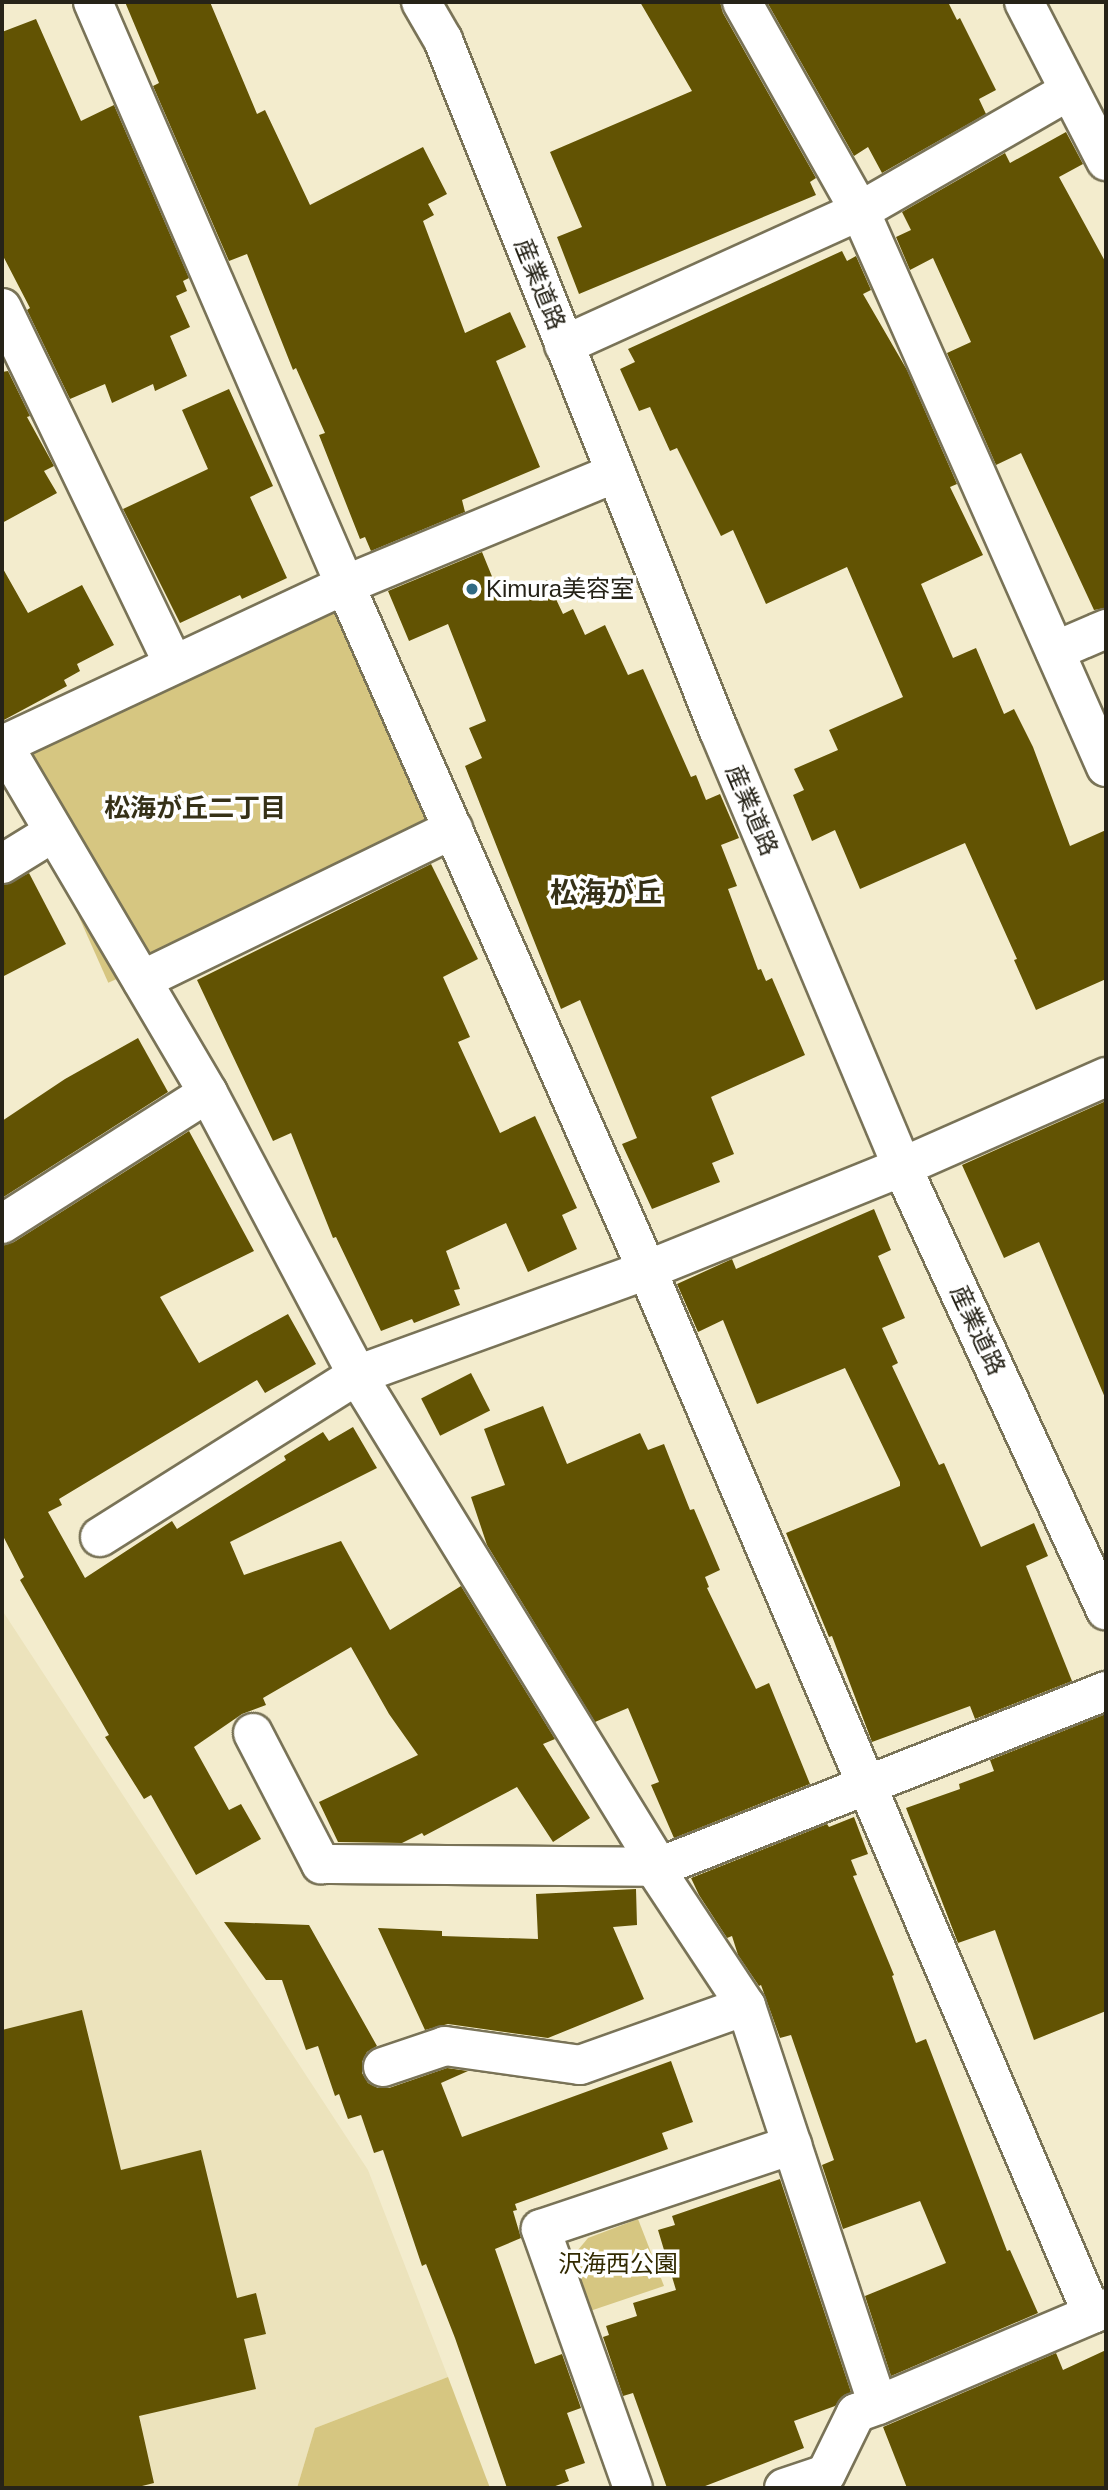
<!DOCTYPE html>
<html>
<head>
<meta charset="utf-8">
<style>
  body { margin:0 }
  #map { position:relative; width:1108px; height:2490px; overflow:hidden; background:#f3eccd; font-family:Arial,"Noto Sans JP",sans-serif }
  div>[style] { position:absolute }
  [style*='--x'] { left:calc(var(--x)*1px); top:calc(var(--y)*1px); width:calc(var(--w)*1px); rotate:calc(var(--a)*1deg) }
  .built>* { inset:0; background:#ece3bc }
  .green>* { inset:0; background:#d6c681; transform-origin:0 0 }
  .building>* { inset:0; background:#625303; transform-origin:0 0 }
  .roads { filter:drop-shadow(2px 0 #797357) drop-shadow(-2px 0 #797357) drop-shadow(0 2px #797357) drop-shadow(0 -2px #797357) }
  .street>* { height:38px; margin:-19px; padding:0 19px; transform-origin:19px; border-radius:19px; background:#fff }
  .secondary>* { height:38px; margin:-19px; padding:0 19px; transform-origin:19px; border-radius:19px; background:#fff }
  .dots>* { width:19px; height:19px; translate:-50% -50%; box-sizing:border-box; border:4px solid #fff; border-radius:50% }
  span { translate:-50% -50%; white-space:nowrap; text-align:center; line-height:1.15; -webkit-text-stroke:7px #fff; paint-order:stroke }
  .street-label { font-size:24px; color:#262318 }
  .poi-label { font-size:24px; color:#262318 }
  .left { translate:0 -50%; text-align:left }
  .park-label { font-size:24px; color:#322a01 }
  .neighbourhood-label { font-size:26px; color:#363117; font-weight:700 }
  .quarter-label { font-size:28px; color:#363117; font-weight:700 }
  .frame { position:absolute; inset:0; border:4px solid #262318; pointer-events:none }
</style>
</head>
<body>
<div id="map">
  <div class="built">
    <div style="clip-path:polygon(2px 1610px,368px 2170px,448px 2377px,315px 2428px,297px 2488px,2px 2488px)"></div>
  </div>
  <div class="green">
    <div style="left:345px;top:585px;width:267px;height:378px;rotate:66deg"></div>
    <div style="clip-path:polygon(638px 2219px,664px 2286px,590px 2311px,573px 2256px,588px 2238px)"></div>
    <div style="clip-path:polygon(448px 2377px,490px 2488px,297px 2488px,315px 2428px)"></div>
  </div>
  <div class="building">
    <div style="clip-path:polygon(125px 2px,210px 2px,257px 114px,265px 110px,310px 205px,423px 147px,447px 194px,428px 204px,434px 215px,423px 221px,465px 333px,510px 312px,526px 347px,496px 361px,540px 467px,462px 500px,465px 512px,371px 551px,365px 537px,360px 539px,319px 435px,325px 433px,296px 368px,293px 370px,247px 254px,229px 261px,153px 86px,159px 83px)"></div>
    <div style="clip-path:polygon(640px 2px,720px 2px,723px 13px,816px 178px,810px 182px,816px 195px,579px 294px,557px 237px,582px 227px,550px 152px,692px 91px)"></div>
    <div style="clip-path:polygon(767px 2px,948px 2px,957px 20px,960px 18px,996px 90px,979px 99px,986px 114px,882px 173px,868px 147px,854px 156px)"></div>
    <div style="clip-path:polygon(36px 19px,81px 121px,114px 105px,189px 278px,183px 281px,187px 291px,176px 296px,190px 327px,170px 336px,187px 376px,155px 391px,153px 384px,112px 403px,105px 384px,70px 399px,27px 310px,30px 308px,2px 254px,2px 32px)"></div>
    <div style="clip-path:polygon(1066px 132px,1083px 164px,1059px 177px,1106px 263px,1106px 608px,1094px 610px,1021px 453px,996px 465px,947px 353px,971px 342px,933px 258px,910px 270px,896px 237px,911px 230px,902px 212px,1005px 153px,1010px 163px)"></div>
    <div style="clip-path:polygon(842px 251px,847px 261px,856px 256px,871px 290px,863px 294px,907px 370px,957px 484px,950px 487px,983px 555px,921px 584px,953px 658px,976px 648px,1004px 714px,1014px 709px,1033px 747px,1070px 846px,1106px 830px,1106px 979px,1036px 1010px,1014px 960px,1017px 959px,965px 843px,860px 889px,835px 830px,812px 841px,793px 795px,804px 790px,794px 769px,838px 750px,829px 730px,903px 697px,847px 567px,766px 604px,733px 530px,721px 536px,677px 448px,670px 451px,650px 407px,639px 411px,620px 369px,635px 362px,628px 349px)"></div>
    <div style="clip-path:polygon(8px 371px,30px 416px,27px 417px,54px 466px,44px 471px,57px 493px,2px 523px,2px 372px)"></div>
    <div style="clip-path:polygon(229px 389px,273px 486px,250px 497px,287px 578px,242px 599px,240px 595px,180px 623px,123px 509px,208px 469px,182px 410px)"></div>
    <div style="clip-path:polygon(482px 552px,502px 601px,547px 580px,563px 614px,573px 609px,585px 635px,605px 625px,628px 675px,643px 669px,691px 777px,696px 775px,706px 800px,720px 794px,739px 838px,721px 845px,737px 886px,728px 889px,758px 970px,761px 969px,766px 981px,772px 978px,805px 1055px,711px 1097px,734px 1154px,712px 1163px,720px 1182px,652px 1209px,622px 1144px,637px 1138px,580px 1000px,561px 1009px,465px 766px,482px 758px,469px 728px,486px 721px,448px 624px,409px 641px,388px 591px)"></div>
    <div style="clip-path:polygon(2px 567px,28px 613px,82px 585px,114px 645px,77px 664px,80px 671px,64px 680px,67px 686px,2px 721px)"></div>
    <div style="clip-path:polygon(431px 864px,478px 959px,443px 977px,470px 1037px,458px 1042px,500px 1133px,535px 1116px,577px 1208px,562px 1215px,577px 1249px,528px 1272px,506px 1223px,446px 1251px,460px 1289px,454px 1290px,460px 1305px,414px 1323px,412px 1319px,381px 1331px,336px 1237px,333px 1238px,291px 1133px,273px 1141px,197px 980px)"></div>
    <div style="clip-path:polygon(29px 873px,66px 944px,2px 977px,2px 886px)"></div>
    <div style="clip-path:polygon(138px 1038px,168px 1092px,2px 1198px,2px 1121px,65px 1079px)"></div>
    <div style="clip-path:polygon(1106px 1101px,1106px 1400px,1039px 1242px,1004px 1258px,962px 1165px)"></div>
    <div style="clip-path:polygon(189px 1131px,254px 1251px,160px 1297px,199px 1363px,288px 1314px,316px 1364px,265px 1393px,257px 1380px,59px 1499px,62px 1505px,48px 1512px,85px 1578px,172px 1521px,177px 1529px,286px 1460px,284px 1456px,323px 1432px,329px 1441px,353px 1427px,377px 1468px,230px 1542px,244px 1575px,341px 1541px,390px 1630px,461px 1586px,555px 1739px,543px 1744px,590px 1818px,553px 1842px,517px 1787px,424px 1836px,422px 1833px,402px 1843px,338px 1842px,319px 1802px,418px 1755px,389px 1714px,351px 1647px,263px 1698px,266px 1705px,242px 1714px,194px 1747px,229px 1810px,241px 1804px,261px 1839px,196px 1875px,151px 1795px,144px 1799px,105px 1737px,109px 1735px,20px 1580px,24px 1577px,2px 1534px,2px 1246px,14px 1242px)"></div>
    <div style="clip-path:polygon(874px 1209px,891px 1250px,878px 1256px,905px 1318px,882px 1328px,898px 1363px,892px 1366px,939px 1465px,944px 1463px,981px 1547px,1034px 1523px,1048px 1556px,1026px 1566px,1072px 1681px,975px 1719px,970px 1706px,872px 1742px,832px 1636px,829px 1637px,786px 1533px,900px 1486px,900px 1482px,845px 1368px,757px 1404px,723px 1320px,698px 1332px,677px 1284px,732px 1259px,736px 1269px)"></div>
    <div style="left:471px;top:1373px;width:42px;height:56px;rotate:63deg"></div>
    <div style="clip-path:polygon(543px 1406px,567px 1464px,640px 1433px,648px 1450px,664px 1444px,690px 1510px,694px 1509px,720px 1570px,705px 1577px,709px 1587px,707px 1588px,756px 1689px,769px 1683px,810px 1784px,674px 1838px,651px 1785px,659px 1782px,628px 1708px,595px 1722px,487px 1545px,471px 1497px,505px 1485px,484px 1429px)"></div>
    <div style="clip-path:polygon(1106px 1714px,1106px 2011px,1034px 2040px,995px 1930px,958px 1943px,906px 1808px,960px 1789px,959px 1784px,994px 1771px,990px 1760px)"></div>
    <div style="clip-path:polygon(854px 1817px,868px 1854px,851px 1860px,857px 1875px,853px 1876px,894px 1975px,892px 1976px,916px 2043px,926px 2039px,1007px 2251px,1010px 2250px,1038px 2313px,891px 2376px,865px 2296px,946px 2263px,920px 2201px,843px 2229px,822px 2165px,834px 2160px,791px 2035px,780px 2038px,761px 1985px,759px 1986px,738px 1955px,732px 1936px,727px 1938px,699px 1895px,691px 1878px,827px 1824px,829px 1827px)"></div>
    <div style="clip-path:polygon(636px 1889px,637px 1925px,613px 1927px,644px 1999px,548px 2038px,448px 2024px,425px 2030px,378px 1928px,442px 1931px,442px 1936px,538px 1939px,536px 1894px)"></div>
    <div style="clip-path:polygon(224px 1922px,309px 1925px,377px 2046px,367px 2052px,362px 2062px,362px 2073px,368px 2083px,378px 2088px,389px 2088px,447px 2068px,468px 2071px,441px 2083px,462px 2137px,671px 2061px,693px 2122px,662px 2133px,668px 2149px,515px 2204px,517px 2210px,513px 2211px,521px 2238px,495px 2249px,535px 2364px,562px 2354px,581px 2408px,567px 2413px,585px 2463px,565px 2470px,569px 2481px,550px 2488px,507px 2488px,455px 2338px,426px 2264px,422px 2266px,383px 2150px,374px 2153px,361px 2115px,348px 2119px,339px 2094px,335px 2096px,318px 2046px,306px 2050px,282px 1980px,266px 1980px)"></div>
    <div style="clip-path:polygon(82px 2010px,121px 2170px,201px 2150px,237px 2298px,256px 2293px,266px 2334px,244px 2339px,256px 2389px,139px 2416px,154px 2483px,134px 2488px,2px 2488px,2px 2030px)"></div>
    <div style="clip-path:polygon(780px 2179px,851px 2392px,835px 2406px,794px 2421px,804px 2448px,700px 2488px,667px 2488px,633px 2393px,623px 2396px,603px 2337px,609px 2335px,606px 2326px,637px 2316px,633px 2303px,676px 2290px,658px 2230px,675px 2225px,672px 2216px)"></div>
    <div style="clip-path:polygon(1106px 2350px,1106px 2488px,907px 2488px,883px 2427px,1056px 2353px,1063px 2370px)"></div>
  </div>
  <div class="roads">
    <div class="street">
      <div style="--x:93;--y:2;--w:635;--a:66.62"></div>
      <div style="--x:345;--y:585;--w:749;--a:66.21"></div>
      <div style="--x:647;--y:1270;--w:1135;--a:66.91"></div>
      <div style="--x:742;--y:2;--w:240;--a:60.6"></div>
      <div style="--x:860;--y:211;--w:608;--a:66.13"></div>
      <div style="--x:1024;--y:2;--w:179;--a:62.7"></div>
      <div style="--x:2;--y:308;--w:395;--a:64.3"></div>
      <div style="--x:564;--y:345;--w:325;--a:-24.4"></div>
      <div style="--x:860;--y:211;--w:241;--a:-29.9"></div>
      <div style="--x:1055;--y:651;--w:56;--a:-23.3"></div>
      <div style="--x:2;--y:743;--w:406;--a:59.5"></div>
      <div style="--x:208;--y:1093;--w:319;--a:62.1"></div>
      <div style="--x:357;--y:1375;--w:577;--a:58.46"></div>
      <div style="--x:659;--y:1867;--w:6;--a:99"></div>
      <div style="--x:658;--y:1873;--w:159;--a:56.5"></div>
      <div style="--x:746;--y:2006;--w:420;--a:71.7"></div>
      <div style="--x:878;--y:2405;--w:248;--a:-23"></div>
      <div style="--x:3;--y:745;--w:378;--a:-25.1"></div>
      <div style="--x:345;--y:585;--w:293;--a:-22.5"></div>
      <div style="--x:2;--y:864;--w:61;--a:-31.6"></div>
      <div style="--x:142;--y:980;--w:346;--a:-25.9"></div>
      <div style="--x:2;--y:1224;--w:244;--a:-32.5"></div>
      <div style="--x:100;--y:1537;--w:304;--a:-32.2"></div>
      <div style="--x:357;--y:1375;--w:308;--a:-19.9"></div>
      <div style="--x:647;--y:1270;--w:275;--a:-22"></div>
      <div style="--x:902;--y:1167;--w:223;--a:-23.8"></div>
      <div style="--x:253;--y:1733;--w:148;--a:62.6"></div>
      <div style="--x:321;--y:1864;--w:338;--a:0.5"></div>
      <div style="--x:659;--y:1867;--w:480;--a:-21.5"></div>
      <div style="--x:383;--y:2067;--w:65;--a:-18.7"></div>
      <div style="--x:445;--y:2046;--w:136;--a:8"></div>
      <div style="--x:580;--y:2065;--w:176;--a:-19.6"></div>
      <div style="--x:633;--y:2488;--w:275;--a:-109.6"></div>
      <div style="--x:541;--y:2229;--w:265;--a:-18.5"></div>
      <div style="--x:784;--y:2488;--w:44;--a:-18.4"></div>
      <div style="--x:826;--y:2474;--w:68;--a:-63.8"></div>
      <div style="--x:856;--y:2413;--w:23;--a:-20"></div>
    </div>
    <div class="secondary">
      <div style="--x:421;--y:2;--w:44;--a:59.9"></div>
      <div style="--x:443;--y:40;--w:744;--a:68.23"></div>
      <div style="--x:719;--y:731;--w:473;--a:67.2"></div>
      <div style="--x:902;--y:1167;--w:488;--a:65.3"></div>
    </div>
  </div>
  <div class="dots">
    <div style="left:472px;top:589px;background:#316a83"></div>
  </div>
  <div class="street-label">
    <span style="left:540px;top:284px;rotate:68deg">産業道路</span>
    <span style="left:752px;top:810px;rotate:67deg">産業道路</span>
    <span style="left:978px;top:1330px;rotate:65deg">産業道路</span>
  </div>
  <div class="poi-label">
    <span class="left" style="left:486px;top:589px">Kimura美容室</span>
  </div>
  <div class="park-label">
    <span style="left:618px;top:2264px">沢海西公園</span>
  </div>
  <div class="neighbourhood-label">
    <span style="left:195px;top:809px">松海が丘二丁目</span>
  </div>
  <div class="quarter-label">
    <span style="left:606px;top:893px">松海が丘</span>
  </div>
  <div class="frame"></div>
</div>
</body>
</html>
